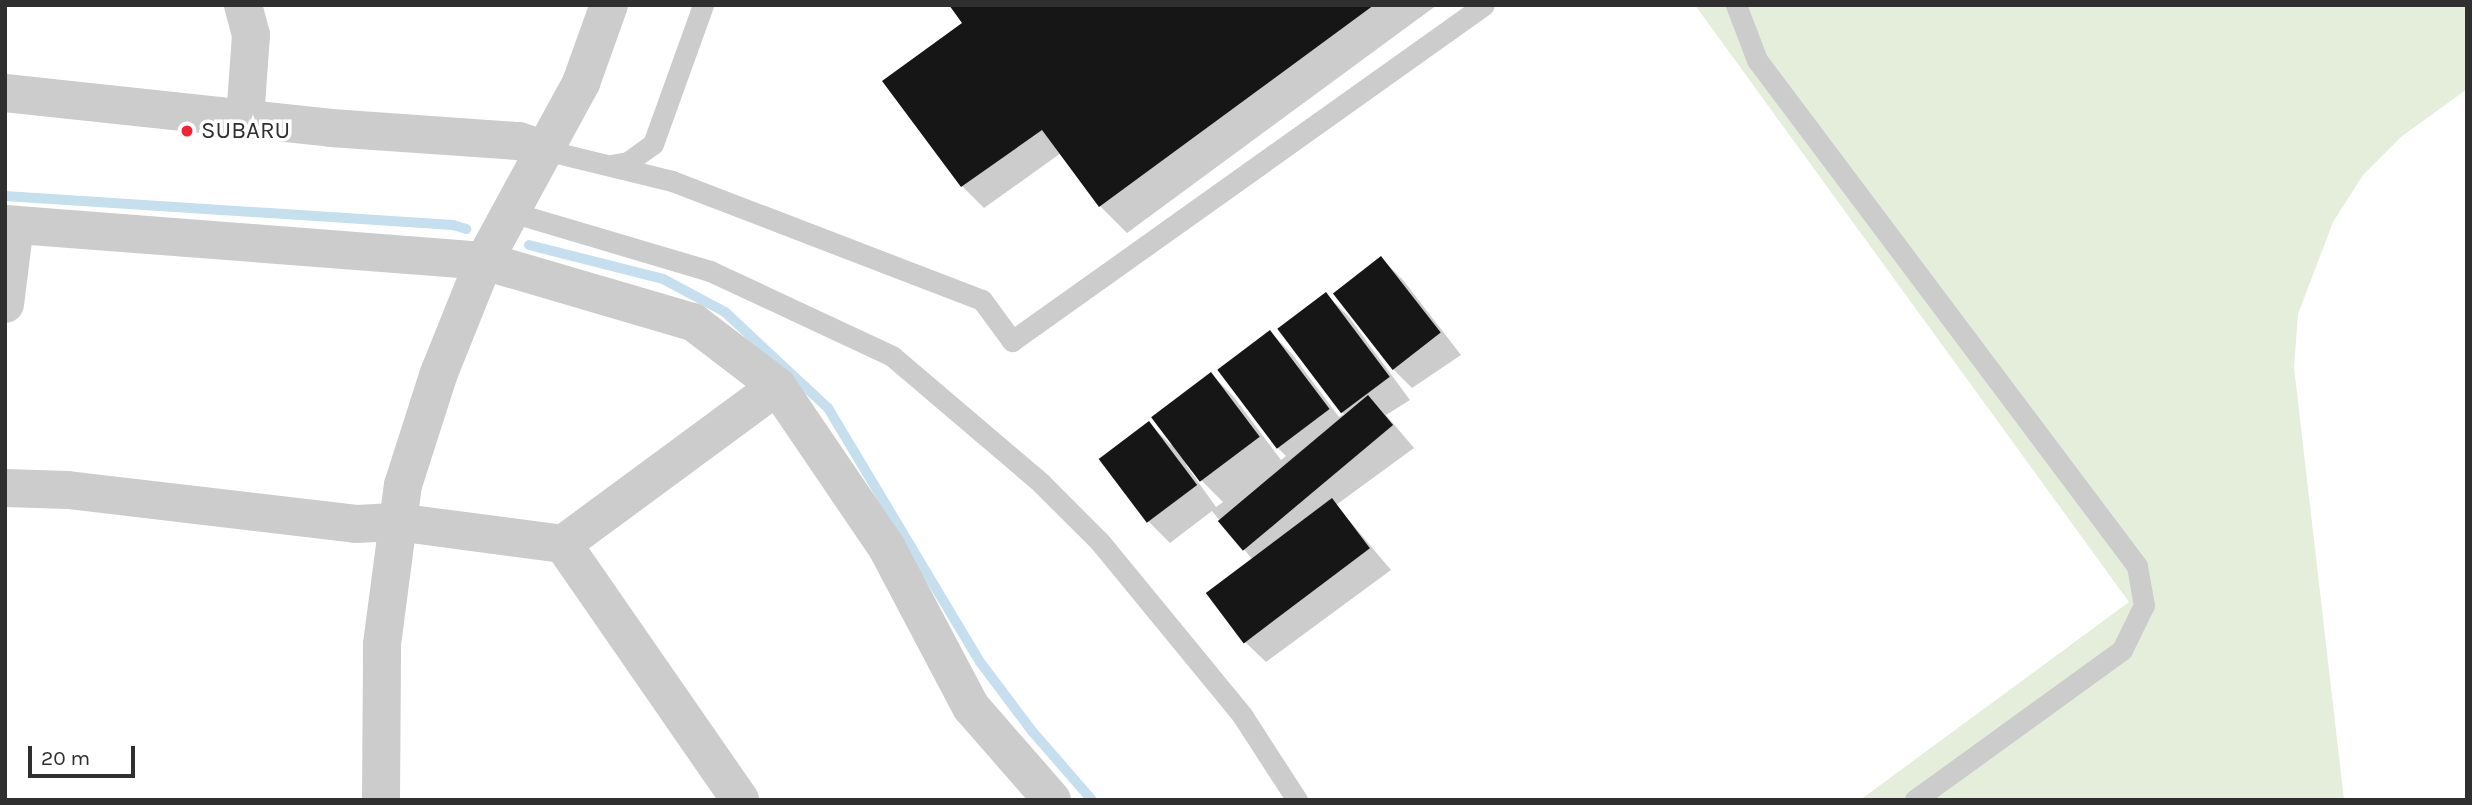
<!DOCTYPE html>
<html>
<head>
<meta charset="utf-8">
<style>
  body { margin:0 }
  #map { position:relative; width:2472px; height:805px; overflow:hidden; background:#fff; font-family:Karla,sans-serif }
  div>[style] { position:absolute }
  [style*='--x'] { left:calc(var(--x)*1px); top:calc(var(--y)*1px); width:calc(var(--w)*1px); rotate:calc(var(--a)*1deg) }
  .green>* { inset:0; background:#e5eddb }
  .shadow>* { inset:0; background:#0003 }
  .stream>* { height:10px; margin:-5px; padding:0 5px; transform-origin:5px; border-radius:5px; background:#c6dfee }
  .building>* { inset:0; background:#161616; transform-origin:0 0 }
  .service>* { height:21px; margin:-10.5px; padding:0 10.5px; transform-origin:10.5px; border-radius:10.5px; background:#ccc }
  .minor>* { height:38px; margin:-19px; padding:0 19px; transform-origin:19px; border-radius:19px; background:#ccc }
  .tertiary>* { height:38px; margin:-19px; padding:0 19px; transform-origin:19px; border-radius:19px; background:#ccc }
  .dots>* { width:19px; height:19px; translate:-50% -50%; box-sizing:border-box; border:4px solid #fff; border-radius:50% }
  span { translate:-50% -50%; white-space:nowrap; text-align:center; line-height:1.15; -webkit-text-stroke:7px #fff; paint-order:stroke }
  .poi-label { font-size:24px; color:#2f2f2f }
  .left { translate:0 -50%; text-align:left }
  .frame { position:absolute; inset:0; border:7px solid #2f2f2f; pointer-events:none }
  .scale { position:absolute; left:28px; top:746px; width:107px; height:32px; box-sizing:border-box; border:4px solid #2f2f2f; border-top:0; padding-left:9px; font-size:21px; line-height:24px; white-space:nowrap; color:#2f2f2f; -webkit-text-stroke:5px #fff; paint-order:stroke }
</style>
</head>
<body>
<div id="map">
  <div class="green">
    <div style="clip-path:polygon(1695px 5px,2467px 5px,2467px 89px,2401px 137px,2363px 175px,2333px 222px,2298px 314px,2294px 367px,2344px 800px,1860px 800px,2129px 602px)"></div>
  </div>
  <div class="shadow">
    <div style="clip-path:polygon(951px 5px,1437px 5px,1127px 233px,1100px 206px,1061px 153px,984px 208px,962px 186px,967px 31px)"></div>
    <div style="clip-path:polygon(1381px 258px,1403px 280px,1461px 355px,1412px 388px,1390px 366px,1335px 292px)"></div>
    <div style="clip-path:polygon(evenodd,1326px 294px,1348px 316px,1410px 400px,1386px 415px,1414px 448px,1336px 505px,1391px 570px,1266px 662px,1244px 641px,1253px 560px,1212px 511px,1170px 543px,1148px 521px,1102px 460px,1149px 423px,1171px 445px,1211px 374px,1233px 396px,1281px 460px,1286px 456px,1276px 446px,1270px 332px,1292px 354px,1339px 417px,1344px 414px,1340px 410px,1326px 294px,1188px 463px,1201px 480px,1223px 502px,1216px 507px,1186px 465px,1188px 463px)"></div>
  </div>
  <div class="stream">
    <div style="--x:5;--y:196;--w:449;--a:3.7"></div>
    <div style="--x:453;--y:225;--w:14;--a:17"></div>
    <div style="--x:529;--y:245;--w:138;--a:14.2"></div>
    <div style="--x:663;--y:279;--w:70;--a:28"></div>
    <div style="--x:725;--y:312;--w:141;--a:43"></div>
    <div style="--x:828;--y:408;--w:296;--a:59.1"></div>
    <div style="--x:980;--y:662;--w:86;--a:53"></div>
    <div style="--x:1032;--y:731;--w:91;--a:49"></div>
  </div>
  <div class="building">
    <div style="clip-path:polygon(949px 5px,1374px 5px,1099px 207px,1042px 130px,961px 187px,882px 81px,962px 23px)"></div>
    <div style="left:1381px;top:256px;width:97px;height:61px;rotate:52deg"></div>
    <div style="left:1326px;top:292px;width:106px;height:61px;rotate:53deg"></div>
    <div style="left:1270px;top:330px;width:99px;height:66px;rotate:53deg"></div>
    <div style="left:1211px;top:372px;width:81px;height:75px;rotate:53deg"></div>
    <div style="left:1368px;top:395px;width:39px;height:196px;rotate:50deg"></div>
    <div style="left:1149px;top:421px;width:80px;height:63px;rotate:53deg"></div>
    <div style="left:1332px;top:498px;width:63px;height:158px;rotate:53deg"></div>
  </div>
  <div class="service">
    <div style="--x:1736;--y:5;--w:59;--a:69.1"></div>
    <div style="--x:1757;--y:60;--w:633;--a:53.09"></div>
    <div style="--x:2137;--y:566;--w:40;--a:80"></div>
    <div style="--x:2144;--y:605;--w:50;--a:116.1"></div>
    <div style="--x:2122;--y:650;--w:256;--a:144.1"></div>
    <div style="--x:545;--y:150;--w:131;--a:13.7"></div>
    <div style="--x:672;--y:181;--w:332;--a:21"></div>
    <div style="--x:982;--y:300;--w:51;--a:53.8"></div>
    <div style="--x:1012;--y:341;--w:579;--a:-35.45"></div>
    <div style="--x:611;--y:165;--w:17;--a:-10"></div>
    <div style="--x:628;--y:162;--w:31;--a:-36"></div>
    <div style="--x:653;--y:144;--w:148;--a:-70.2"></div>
    <div style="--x:511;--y:212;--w:208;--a:16.5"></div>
    <div style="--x:710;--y:271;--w:201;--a:25"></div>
    <div style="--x:892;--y:356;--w:196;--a:40.4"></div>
    <div style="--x:1041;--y:483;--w:83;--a:45"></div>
    <div style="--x:1100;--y:542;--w:224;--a:50.6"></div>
    <div style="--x:1242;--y:715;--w:101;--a:57.1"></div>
  </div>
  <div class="minor">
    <div style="--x:243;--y:5;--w:31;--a:75"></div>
    <div style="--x:251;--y:35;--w:84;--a:94.1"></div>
    <div style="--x:5;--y:93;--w:328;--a:6.1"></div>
    <div style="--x:331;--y:128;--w:188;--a:4"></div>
    <div style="--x:519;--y:141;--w:28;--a:19"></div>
    <div style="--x:5;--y:224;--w:480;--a:4.4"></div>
    <div style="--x:484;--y:261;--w:218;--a:16.3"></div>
    <div style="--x:693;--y:322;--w:106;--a:37.3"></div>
    <div style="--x:777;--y:386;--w:196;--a:55.8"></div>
    <div style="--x:887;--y:548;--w:180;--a:62.2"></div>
    <div style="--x:971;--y:707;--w:123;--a:48.9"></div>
    <div style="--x:5;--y:304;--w:80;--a:-82.8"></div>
    <div style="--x:5;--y:488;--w:63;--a:1.8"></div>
    <div style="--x:68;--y:490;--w:290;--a:6.7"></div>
    <div style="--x:356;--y:524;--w:40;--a:-2.9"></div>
    <div style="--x:396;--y:522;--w:168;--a:7.5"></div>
    <div style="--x:563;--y:544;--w:311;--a:55.3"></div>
    <div style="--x:563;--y:544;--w:266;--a:-36.4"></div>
  </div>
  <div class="tertiary">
    <div style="--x:381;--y:800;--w:156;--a:-89.6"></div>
    <div style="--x:382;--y:644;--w:160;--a:-82.5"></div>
    <div style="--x:403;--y:485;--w:118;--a:-72.2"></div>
    <div style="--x:439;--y:373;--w:121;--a:-68.1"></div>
    <div style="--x:484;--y:261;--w:203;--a:-61.4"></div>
    <div style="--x:581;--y:83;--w:83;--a:-70.3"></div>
  </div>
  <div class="dots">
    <div style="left:187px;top:131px;background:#f22435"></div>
  </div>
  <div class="poi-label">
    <span class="left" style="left:201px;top:131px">SUBARU</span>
  </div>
  <div class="frame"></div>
  <div class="scale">20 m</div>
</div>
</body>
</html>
